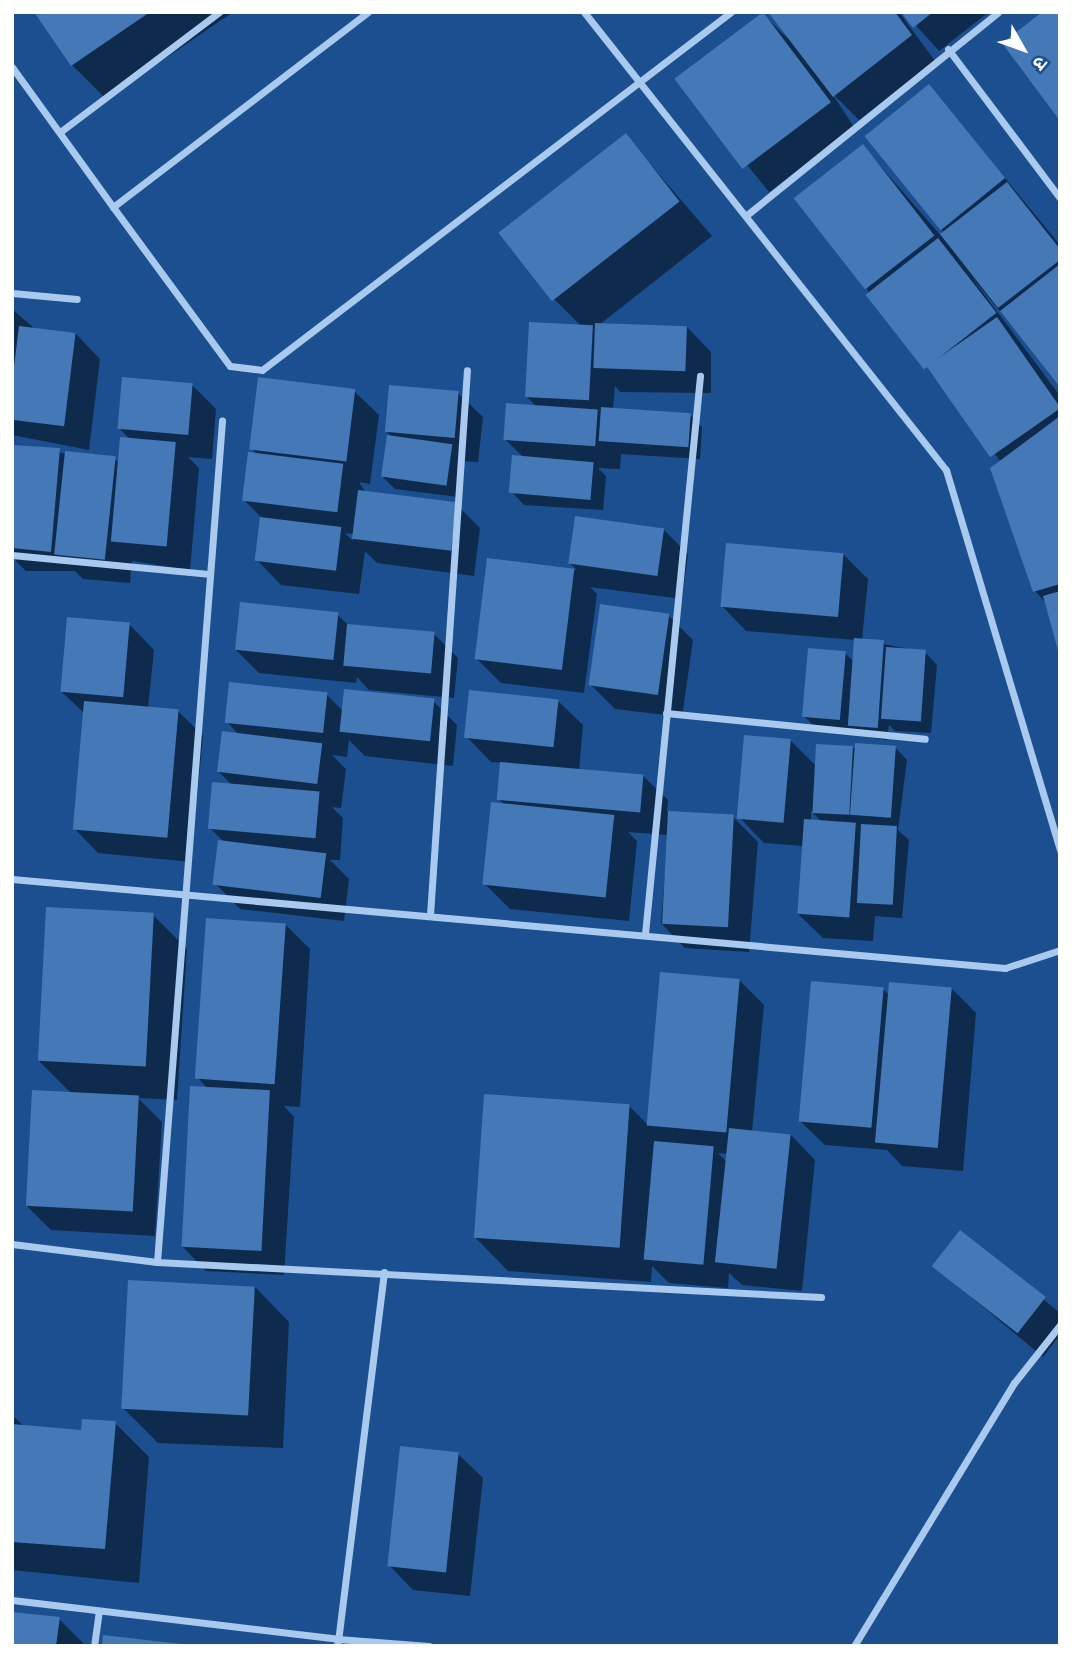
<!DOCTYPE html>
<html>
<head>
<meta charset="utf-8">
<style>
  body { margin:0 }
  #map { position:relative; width:1072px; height:1658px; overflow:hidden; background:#1b4f8f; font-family:Overpass,"Noto Sans Devanagari",sans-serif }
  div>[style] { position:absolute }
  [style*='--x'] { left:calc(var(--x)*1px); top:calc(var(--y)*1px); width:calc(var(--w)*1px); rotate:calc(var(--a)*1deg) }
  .shadow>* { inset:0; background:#0007 }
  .building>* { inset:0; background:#4478b7; transform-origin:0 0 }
  .street>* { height:7px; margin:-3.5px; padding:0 3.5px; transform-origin:3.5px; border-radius:3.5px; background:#a9c9ee }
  span { translate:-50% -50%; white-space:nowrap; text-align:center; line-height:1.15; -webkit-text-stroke:7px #1b4f8f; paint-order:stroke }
  .frame { position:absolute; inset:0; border:14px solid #fff; pointer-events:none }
  .north { position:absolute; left:988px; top:14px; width:70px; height:70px; -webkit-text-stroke:5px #1b4f8f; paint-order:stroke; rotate:130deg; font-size:19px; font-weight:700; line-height:28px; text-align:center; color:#fff }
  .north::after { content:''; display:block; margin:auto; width:24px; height:32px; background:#fff; clip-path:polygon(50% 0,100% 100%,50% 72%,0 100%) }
</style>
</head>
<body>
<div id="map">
  <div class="shadow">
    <div style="clip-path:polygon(36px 12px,233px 12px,106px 99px,72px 65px)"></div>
    <div style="clip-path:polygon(771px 12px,899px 12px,935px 61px,859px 120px,831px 92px,854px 127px,769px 192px,677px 78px,762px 13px,788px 39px)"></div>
    <div style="clip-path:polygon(904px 12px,989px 12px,939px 51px)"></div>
    <div style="clip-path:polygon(929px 86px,1060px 245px,1060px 384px,970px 275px,1060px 396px,1060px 650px,1046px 603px,1035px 591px,1001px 462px,866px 288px,863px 146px,968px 267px,941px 229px)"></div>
    <div style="clip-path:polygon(626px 136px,712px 236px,599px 325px,687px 327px,711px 352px,711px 393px,620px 392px,615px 386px,613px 409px,690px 415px,702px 427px,700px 459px,621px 454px,620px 469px,598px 468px,606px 476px,603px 510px,524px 505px,512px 492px,524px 458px,505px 439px,537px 407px,526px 396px,581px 326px,554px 299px)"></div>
    <div style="clip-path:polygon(12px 309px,35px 329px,76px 334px,100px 359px,89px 450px,12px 435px)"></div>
    <div style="clip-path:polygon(192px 385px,216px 409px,212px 459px,188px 457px,199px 468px,190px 570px,132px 561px,130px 583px,83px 579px,75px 571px,26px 571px,12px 557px,12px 446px,119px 461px,130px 439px,119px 428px)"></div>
    <div style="clip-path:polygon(evenodd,354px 391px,379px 415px,370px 484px,359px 482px,366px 493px,456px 504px,480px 528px,474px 576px,377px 563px,365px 551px,359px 594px,281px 585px,257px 560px,262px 518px,244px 500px,258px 455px,251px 448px,354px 391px,345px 533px,353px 534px,353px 541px,345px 533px)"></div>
    <div style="clip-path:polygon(458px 393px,483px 417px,478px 462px,463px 461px,458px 497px,395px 489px,383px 477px,393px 438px,387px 432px)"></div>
    <div style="clip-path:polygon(664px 530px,688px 554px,682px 599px,590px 587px,597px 594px,584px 693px,501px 683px,476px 658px,488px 560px,577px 570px,570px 563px)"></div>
    <div style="clip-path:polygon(843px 554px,868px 579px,862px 640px,925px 652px,937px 665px,931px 733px,895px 731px,889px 725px,887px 740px,817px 729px,804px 716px,845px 653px,853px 661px,856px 640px,746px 631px,722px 606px)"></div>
    <div style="clip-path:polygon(337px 614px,349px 626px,434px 634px,458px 658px,454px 698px,369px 690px,357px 677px,356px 683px,259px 673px,234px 648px)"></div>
    <div style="clip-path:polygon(668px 615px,693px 640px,682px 717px,615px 709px,590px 684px)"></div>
    <div style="clip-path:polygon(130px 625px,154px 650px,148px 708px,178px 711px,203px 736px,191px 862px,98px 853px,74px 828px,85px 714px,62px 692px)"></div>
    <div style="clip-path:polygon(326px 694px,343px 711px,433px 701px,457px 725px,453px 766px,365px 756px,349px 740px,347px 757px,332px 755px,346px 769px,341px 808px,332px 807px,343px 818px,340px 860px,330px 860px,349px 879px,344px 921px,240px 909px,216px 884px,225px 843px,210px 828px,233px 786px,218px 771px,239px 735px,227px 722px)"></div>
    <div style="clip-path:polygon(558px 701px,583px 725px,579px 771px,643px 776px,668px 800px,667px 812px,733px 817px,758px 842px,749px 952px,685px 948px,661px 923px,668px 835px,628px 832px,637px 841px,629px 921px,510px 909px,485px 884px,505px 805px,499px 799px,502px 763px,491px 762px,467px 737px)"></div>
    <div style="clip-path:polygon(evenodd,790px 740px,816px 766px,852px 748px,895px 747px,907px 760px,898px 830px,909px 840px,902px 918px,875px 916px,873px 941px,823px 938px,798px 914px,804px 846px,764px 843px,740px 818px,790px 740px,811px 811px,823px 823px,811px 822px,811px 811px)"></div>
    <div style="clip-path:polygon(153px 915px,187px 949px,177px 1100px,138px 1098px,162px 1122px,155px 1236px,51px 1230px,27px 1206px,72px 1094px,38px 1060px)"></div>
    <div style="clip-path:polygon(286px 925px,310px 949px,300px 1107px,284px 1106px,294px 1117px,284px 1275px,206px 1271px,182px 1246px,208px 1089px,198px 1078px)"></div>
    <div style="clip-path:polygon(evenodd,739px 980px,764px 1005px,752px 1132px,791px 1135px,815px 1160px,802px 1291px,742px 1285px,729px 1273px,728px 1288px,669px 1283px,652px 1266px,651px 1282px,508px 1271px,474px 1236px,629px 1106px,647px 1124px,739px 980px,718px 1153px,728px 1154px,727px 1162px,718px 1153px)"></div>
    <div style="clip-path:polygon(951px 988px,976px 1013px,963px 1171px,902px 1166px,887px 1150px,825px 1145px,800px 1121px,883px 989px,889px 995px)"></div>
    <div style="clip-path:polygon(960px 1232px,1060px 1313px,1060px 1335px,1043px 1357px,934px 1266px)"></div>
    <div style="clip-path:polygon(255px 1287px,289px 1322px,283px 1448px,158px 1443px,123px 1408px)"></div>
    <div style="clip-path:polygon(12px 1415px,25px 1427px,83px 1432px,115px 1423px,149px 1457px,139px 1583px,12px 1570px)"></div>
    <div style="clip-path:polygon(458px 1454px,483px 1478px,470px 1596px,413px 1590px,389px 1565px)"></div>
    <div style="clip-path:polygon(59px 1619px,86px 1646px,12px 1646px)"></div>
  </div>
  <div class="building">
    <div style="clip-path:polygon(34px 12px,150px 12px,71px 66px)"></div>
    <div style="left:763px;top:12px;width:113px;height:111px;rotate:53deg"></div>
    <div style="clip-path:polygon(768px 12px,895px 12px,912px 35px,833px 97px)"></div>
    <div style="clip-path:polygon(901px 12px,933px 12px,913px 28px)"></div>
    <div style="clip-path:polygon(1042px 12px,1060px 12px,1060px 121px,1002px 43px)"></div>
    <div style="left:929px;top:84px;width:121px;height:83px;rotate:51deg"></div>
    <div style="left:626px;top:133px;width:87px;height:162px;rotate:52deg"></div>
    <div style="left:863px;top:144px;width:116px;height:88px;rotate:52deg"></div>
    <div style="clip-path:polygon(1007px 182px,1060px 249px,1060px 260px,998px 308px,940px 234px)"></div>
    <div style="left:938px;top:238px;width:95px;height:92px;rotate:52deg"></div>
    <div style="clip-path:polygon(1060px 264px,1060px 387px,1000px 311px)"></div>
    <div style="left:997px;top:317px;width:111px;height:86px;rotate:55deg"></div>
    <div style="left:529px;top:322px;width:64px;height:75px;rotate:3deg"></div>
    <div style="left:595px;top:323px;width:92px;height:45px;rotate:2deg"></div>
    <div style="left:19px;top:326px;width:57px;height:94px;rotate:7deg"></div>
    <div style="left:122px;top:377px;width:71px;height:52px;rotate:5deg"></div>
    <div style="left:258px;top:377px;width:98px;height:73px;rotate:7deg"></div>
    <div style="left:389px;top:385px;width:70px;height:47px;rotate:5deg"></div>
    <div style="left:506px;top:403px;width:92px;height:37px;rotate:4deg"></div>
    <div style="left:601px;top:407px;width:90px;height:34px;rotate:4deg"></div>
    <div style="clip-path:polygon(1060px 416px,1060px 584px,1033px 592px,990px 468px)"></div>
    <div style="left:387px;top:435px;width:66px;height:42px;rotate:8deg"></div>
    <div style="left:120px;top:437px;width:56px;height:105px;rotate:5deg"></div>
    <div style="clip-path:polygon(12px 445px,60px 448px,51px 552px,12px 548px)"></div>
    <div style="left:65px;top:451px;width:51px;height:104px;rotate:6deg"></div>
    <div style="left:248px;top:452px;width:96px;height:49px;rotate:7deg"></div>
    <div style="left:512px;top:455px;width:82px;height:38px;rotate:5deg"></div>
    <div style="left:358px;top:490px;width:100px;height:49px;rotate:7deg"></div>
    <div style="left:575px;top:516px;width:90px;height:48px;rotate:8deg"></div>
    <div style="left:260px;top:517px;width:82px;height:44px;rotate:7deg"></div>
    <div style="left:726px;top:543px;width:118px;height:64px;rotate:5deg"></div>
    <div style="left:487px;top:558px;width:88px;height:102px;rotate:7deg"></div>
    <div style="clip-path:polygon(1060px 591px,1060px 654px,1059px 654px,1043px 596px)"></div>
    <div style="left:240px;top:602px;width:99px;height:48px;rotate:6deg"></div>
    <div style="left:600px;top:604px;width:70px;height:82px;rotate:8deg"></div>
    <div style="left:67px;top:617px;width:63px;height:75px;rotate:5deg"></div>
    <div style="left:347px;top:624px;width:88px;height:42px;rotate:5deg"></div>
    <div style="left:854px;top:638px;width:30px;height:88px;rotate:4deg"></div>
    <div style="left:886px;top:647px;width:40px;height:72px;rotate:4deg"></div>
    <div style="left:808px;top:648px;width:38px;height:69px;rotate:5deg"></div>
    <div style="left:229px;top:682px;width:99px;height:41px;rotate:6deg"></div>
    <div style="left:344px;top:689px;width:91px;height:43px;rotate:6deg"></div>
    <div style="left:469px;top:690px;width:90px;height:48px;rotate:6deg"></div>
    <div style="left:84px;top:701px;width:95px;height:129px;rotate:5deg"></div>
    <div style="left:222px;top:731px;width:101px;height:41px;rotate:7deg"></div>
    <div style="left:744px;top:735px;width:47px;height:84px;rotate:5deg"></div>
    <div style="left:855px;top:743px;width:41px;height:72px;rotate:4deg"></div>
    <div style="left:816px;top:744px;width:37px;height:69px;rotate:3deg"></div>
    <div style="left:500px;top:762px;width:144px;height:38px;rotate:5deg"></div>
    <div style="left:212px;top:782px;width:108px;height:47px;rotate:5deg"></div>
    <div style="left:491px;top:802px;width:124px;height:83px;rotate:6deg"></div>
    <div style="left:668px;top:811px;width:66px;height:113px;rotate:3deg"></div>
    <div style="left:804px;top:819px;width:52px;height:95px;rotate:4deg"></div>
    <div style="left:861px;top:824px;width:36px;height:79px;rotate:3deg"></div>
    <div style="left:218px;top:840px;width:109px;height:45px;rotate:7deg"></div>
    <div style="left:46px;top:907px;width:108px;height:154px;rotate:3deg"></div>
    <div style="left:206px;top:918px;width:80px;height:161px;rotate:4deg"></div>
    <div style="left:660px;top:972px;width:80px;height:154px;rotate:5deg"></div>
    <div style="left:811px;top:981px;width:73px;height:141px;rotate:5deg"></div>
    <div style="left:889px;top:982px;width:63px;height:161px;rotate:5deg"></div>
    <div style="left:190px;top:1086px;width:80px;height:161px;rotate:3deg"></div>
    <div style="left:32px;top:1090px;width:107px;height:116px;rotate:3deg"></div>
    <div style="left:484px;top:1094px;width:146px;height:144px;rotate:4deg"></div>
    <div style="left:729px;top:1128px;width:62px;height:135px;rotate:6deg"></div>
    <div style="left:654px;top:1141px;width:60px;height:119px;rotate:5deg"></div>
    <div style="left:960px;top:1230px;width:109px;height:46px;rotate:38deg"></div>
    <div style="left:128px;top:1280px;width:127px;height:129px;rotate:3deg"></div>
    <div style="clip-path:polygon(82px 1419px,116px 1421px,105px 1549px,12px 1542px,12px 1424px,81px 1430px)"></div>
    <div style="left:400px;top:1446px;width:59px;height:121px;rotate:6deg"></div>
    <div style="clip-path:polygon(12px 1612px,60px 1617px,56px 1646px,12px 1646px)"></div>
    <div style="clip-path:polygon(103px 1635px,181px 1644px,181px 1646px,102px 1646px)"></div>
  </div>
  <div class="street">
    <div style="--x:584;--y:12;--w:584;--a:51.68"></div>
    <div style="--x:946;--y:470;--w:397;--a:73.3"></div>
    <div style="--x:948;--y:49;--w:186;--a:53.1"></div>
    <div style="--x:12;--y:67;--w:173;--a:54.2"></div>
    <div style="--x:113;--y:207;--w:321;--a:-37.4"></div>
    <div style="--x:60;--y:132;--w:199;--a:-37"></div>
    <div style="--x:113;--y:207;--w:197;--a:53.7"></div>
    <div style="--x:230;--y:366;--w:32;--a:7"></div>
    <div style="--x:262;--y:370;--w:590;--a:-37.36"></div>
    <div style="--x:748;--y:214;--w:321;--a:-38.9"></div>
    <div style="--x:12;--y:293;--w:65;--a:5.3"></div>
    <div style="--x:12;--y:555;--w:197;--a:5.5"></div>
    <div style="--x:666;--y:713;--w:260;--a:5.7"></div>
    <div style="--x:12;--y:879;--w:997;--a:5.12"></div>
    <div style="--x:1005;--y:968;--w:58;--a:-18.1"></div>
    <div style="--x:430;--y:915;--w:546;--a:-86.12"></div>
    <div style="--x:645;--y:934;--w:561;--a:-84.37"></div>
    <div style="--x:12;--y:1244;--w:146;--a:7.1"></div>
    <div style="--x:157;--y:1262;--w:665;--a:3.02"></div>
    <div style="--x:157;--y:1262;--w:844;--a:-85.58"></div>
    <div style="--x:384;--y:1272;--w:370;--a:97.1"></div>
    <div style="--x:338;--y:1639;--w:91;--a:4.4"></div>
    <div style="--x:12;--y:1600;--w:328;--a:6.8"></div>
    <div style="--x:338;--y:1639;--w:7;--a:98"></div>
    <div style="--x:94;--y:1646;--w:35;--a:-82"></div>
    <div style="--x:854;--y:1646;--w:308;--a:-58.7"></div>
    <div style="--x:1014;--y:1383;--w:74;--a:-51.6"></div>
  </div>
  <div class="frame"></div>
  <div class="north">उ</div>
</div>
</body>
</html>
